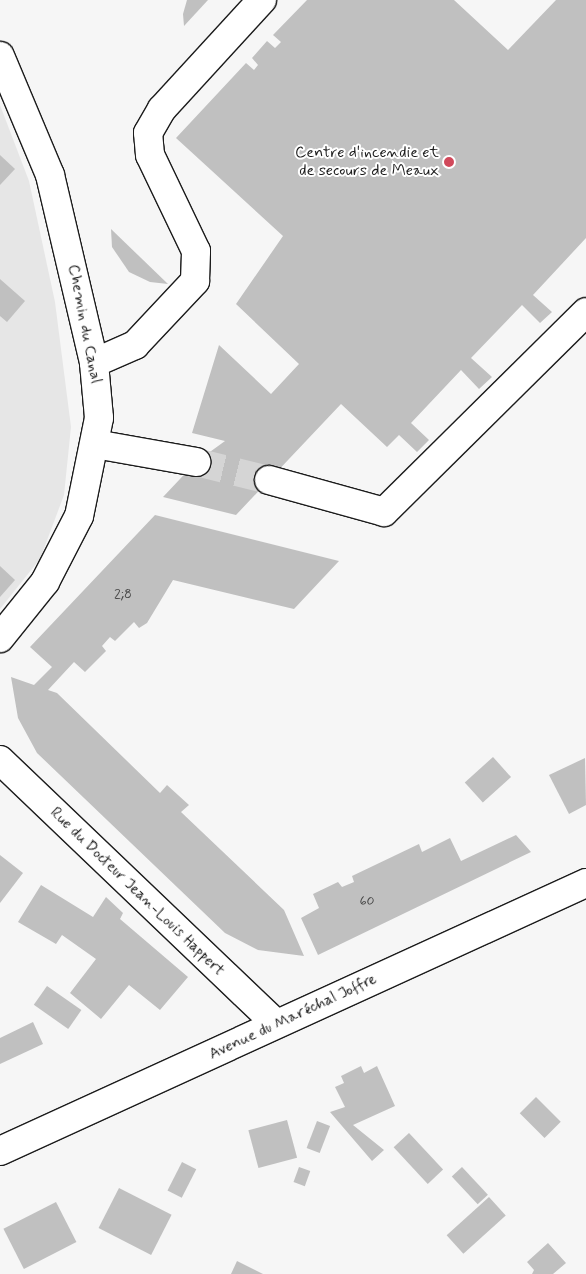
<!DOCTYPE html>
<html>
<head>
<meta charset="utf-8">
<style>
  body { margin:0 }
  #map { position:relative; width:586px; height:1274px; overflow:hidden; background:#f6f6f6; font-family:Mynerve,sans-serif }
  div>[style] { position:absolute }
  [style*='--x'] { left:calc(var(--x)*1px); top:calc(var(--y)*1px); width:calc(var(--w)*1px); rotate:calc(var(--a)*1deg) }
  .built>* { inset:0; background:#e6e6e6 }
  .building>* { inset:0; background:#c0c0c0; transform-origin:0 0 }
  .minor-tunnel>* { height:28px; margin-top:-14px; transform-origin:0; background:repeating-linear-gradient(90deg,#d5d5d5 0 28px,transparent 0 42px) }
  .roads { filter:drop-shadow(1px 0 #1c1c1c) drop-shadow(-1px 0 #1c1c1c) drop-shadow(0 1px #1c1c1c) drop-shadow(0 -1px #1c1c1c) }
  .minor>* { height:28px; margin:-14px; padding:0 14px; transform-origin:14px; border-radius:14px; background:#fff }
  .major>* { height:28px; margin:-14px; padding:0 14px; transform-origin:14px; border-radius:14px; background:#fff }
  .dots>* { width:14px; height:14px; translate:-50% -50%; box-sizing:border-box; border:2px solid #fff; border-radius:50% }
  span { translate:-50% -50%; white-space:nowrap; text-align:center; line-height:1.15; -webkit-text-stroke:4px #fff; paint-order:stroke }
  .number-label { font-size:14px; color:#454545 }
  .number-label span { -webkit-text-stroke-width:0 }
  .poi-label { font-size:16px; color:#1c1c1c }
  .right { translate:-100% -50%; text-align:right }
  .street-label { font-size:16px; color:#1c1c1c }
</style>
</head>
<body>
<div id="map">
  <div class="built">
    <div style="clip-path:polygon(0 105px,29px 181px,55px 302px,71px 427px,64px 495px,40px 559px,0 609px)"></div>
  </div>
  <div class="building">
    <div style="clip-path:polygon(187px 0,208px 0,184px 26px,183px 14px)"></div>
    <div style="clip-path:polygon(307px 0,454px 0,508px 50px,556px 0,586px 0,586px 238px,533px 295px,552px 312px,540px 323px,522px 305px,471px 358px,492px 377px,479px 389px,461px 370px,411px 423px,429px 440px,417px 452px,399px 435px,387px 447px,341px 404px,236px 515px,163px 497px,196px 462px,225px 441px,192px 433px,219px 345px,271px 394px,299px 364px,236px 304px,283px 236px,176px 138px,246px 63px,254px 70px,258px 65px,252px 58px,267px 41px,275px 48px,281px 42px,273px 35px)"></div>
    <div style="clip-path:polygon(0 155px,15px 169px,0 185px)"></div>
    <div style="clip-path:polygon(111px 229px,168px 284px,150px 282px,129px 272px,112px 247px)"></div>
    <div style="clip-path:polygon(0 279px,25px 301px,7px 322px,0 316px)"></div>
    <div style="clip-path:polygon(155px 515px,339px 561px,294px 609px,173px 580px,147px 623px,139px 628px,134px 622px,115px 641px,110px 637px,102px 646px,106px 651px,85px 672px,74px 662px,48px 690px,57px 693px,160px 793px,167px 785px,189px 805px,181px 812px,284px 910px,304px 956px,258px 950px,225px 933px,37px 753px,18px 718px,11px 677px,34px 685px,52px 667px,30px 647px)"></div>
    <div style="clip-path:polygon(0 566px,15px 580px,0 597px)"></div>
    <div style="left:493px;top:757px;width:27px;height:38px;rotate:48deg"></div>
    <div style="clip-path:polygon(585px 758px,586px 805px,569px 814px,549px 775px)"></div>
    <div style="clip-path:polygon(516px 835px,531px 852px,318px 955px,301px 918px,319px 908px,313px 894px,338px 882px,342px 887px,354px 882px,352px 876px,419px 844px,422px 852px,450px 838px,461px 861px)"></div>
    <div style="clip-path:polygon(0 855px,23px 873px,0 903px)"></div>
    <div style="clip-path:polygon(41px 885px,93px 917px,106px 897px,123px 913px,120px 919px,188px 977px,160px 1010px,129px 985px,101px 1019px,70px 993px,96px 959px,62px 935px,56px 944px,18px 922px)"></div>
    <div style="left:47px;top:986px;width:42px;height:23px;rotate:35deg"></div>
    <div style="clip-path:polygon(33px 1022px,43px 1044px,0 1064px,0 1038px)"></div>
    <div style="clip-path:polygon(361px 1066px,364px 1073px,377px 1066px,395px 1106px,353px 1125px,384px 1150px,372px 1161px,330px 1112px,345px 1107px,335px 1087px,344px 1083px,341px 1076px)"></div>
    <div style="left:536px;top:1097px;width:35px;height:23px;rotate:45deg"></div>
    <div style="left:287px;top:1120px;width:39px;height:40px;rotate:75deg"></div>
    <div style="left:317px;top:1121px;width:14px;height:29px;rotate:21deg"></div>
    <div style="left:409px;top:1133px;width:50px;height:21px;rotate:47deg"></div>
    <div style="left:182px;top:1162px;width:16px;height:32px;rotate:27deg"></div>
    <div style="left:299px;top:1167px;width:12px;height:16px;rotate:20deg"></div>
    <div style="left:462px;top:1167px;width:38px;height:14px;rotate:47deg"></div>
    <div style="left:119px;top:1188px;width:59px;height:45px;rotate:27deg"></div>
    <div style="left:489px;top:1197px;width:25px;height:57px;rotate:48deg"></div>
    <div style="left:56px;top:1202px;width:45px;height:59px;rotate:63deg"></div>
    <div style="clip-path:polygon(548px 1243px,566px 1263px,553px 1274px,532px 1274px,534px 1270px,527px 1262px)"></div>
    <div style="clip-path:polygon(237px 1261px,263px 1274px,231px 1274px)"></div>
  </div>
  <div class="minor-tunnel">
    <div style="--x:196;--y:462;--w:75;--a:13.9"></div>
  </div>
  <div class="roads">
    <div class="minor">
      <div style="--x:0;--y:56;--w:129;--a:67.2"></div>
      <div style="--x:50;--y:175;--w:193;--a:76.8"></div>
      <div style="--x:94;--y:363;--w:55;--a:84.8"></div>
      <div style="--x:99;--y:418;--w:100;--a:101.5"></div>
      <div style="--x:79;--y:516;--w:74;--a:117.3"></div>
      <div style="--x:45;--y:582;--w:72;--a:128.8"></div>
      <div style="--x:94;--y:363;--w:45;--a:-23.7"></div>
      <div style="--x:135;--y:345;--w:88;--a:-46.8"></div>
      <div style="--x:195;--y:281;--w:30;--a:-88"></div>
      <div style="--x:196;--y:251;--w:106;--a:-115.6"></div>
      <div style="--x:150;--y:155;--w:22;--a:-95"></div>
      <div style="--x:148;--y:133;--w:28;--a:-60"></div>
      <div style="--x:162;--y:109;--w:148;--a:-47.5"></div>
      <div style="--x:95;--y:444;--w:103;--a:10.1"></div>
      <div style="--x:269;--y:480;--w:119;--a:15.5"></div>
      <div style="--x:384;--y:512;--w:284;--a:-44.7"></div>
      <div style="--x:0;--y:760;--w:381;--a:43.7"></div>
    </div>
    <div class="major">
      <div style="--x:0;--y:1151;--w:644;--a:-24.58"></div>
    </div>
  </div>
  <div class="dots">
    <div style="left:449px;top:162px;background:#d1495b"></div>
  </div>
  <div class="number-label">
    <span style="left:123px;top:594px">2;8</span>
    <span style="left:367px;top:901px">60</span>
  </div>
  <div class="poi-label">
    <span class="right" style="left:439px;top:162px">Centre d'incendie et<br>de secours de Meaux</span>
  </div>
  <div class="street-label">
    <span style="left:84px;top:324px;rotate:79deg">Chemin du Canal</span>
    <span style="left:137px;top:892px;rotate:44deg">Rue du Docteur Jean-Louis Happert</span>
    <span style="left:293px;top:1017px;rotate:-25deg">Avenue du Maréchal Joffre</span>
  </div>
</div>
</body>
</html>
